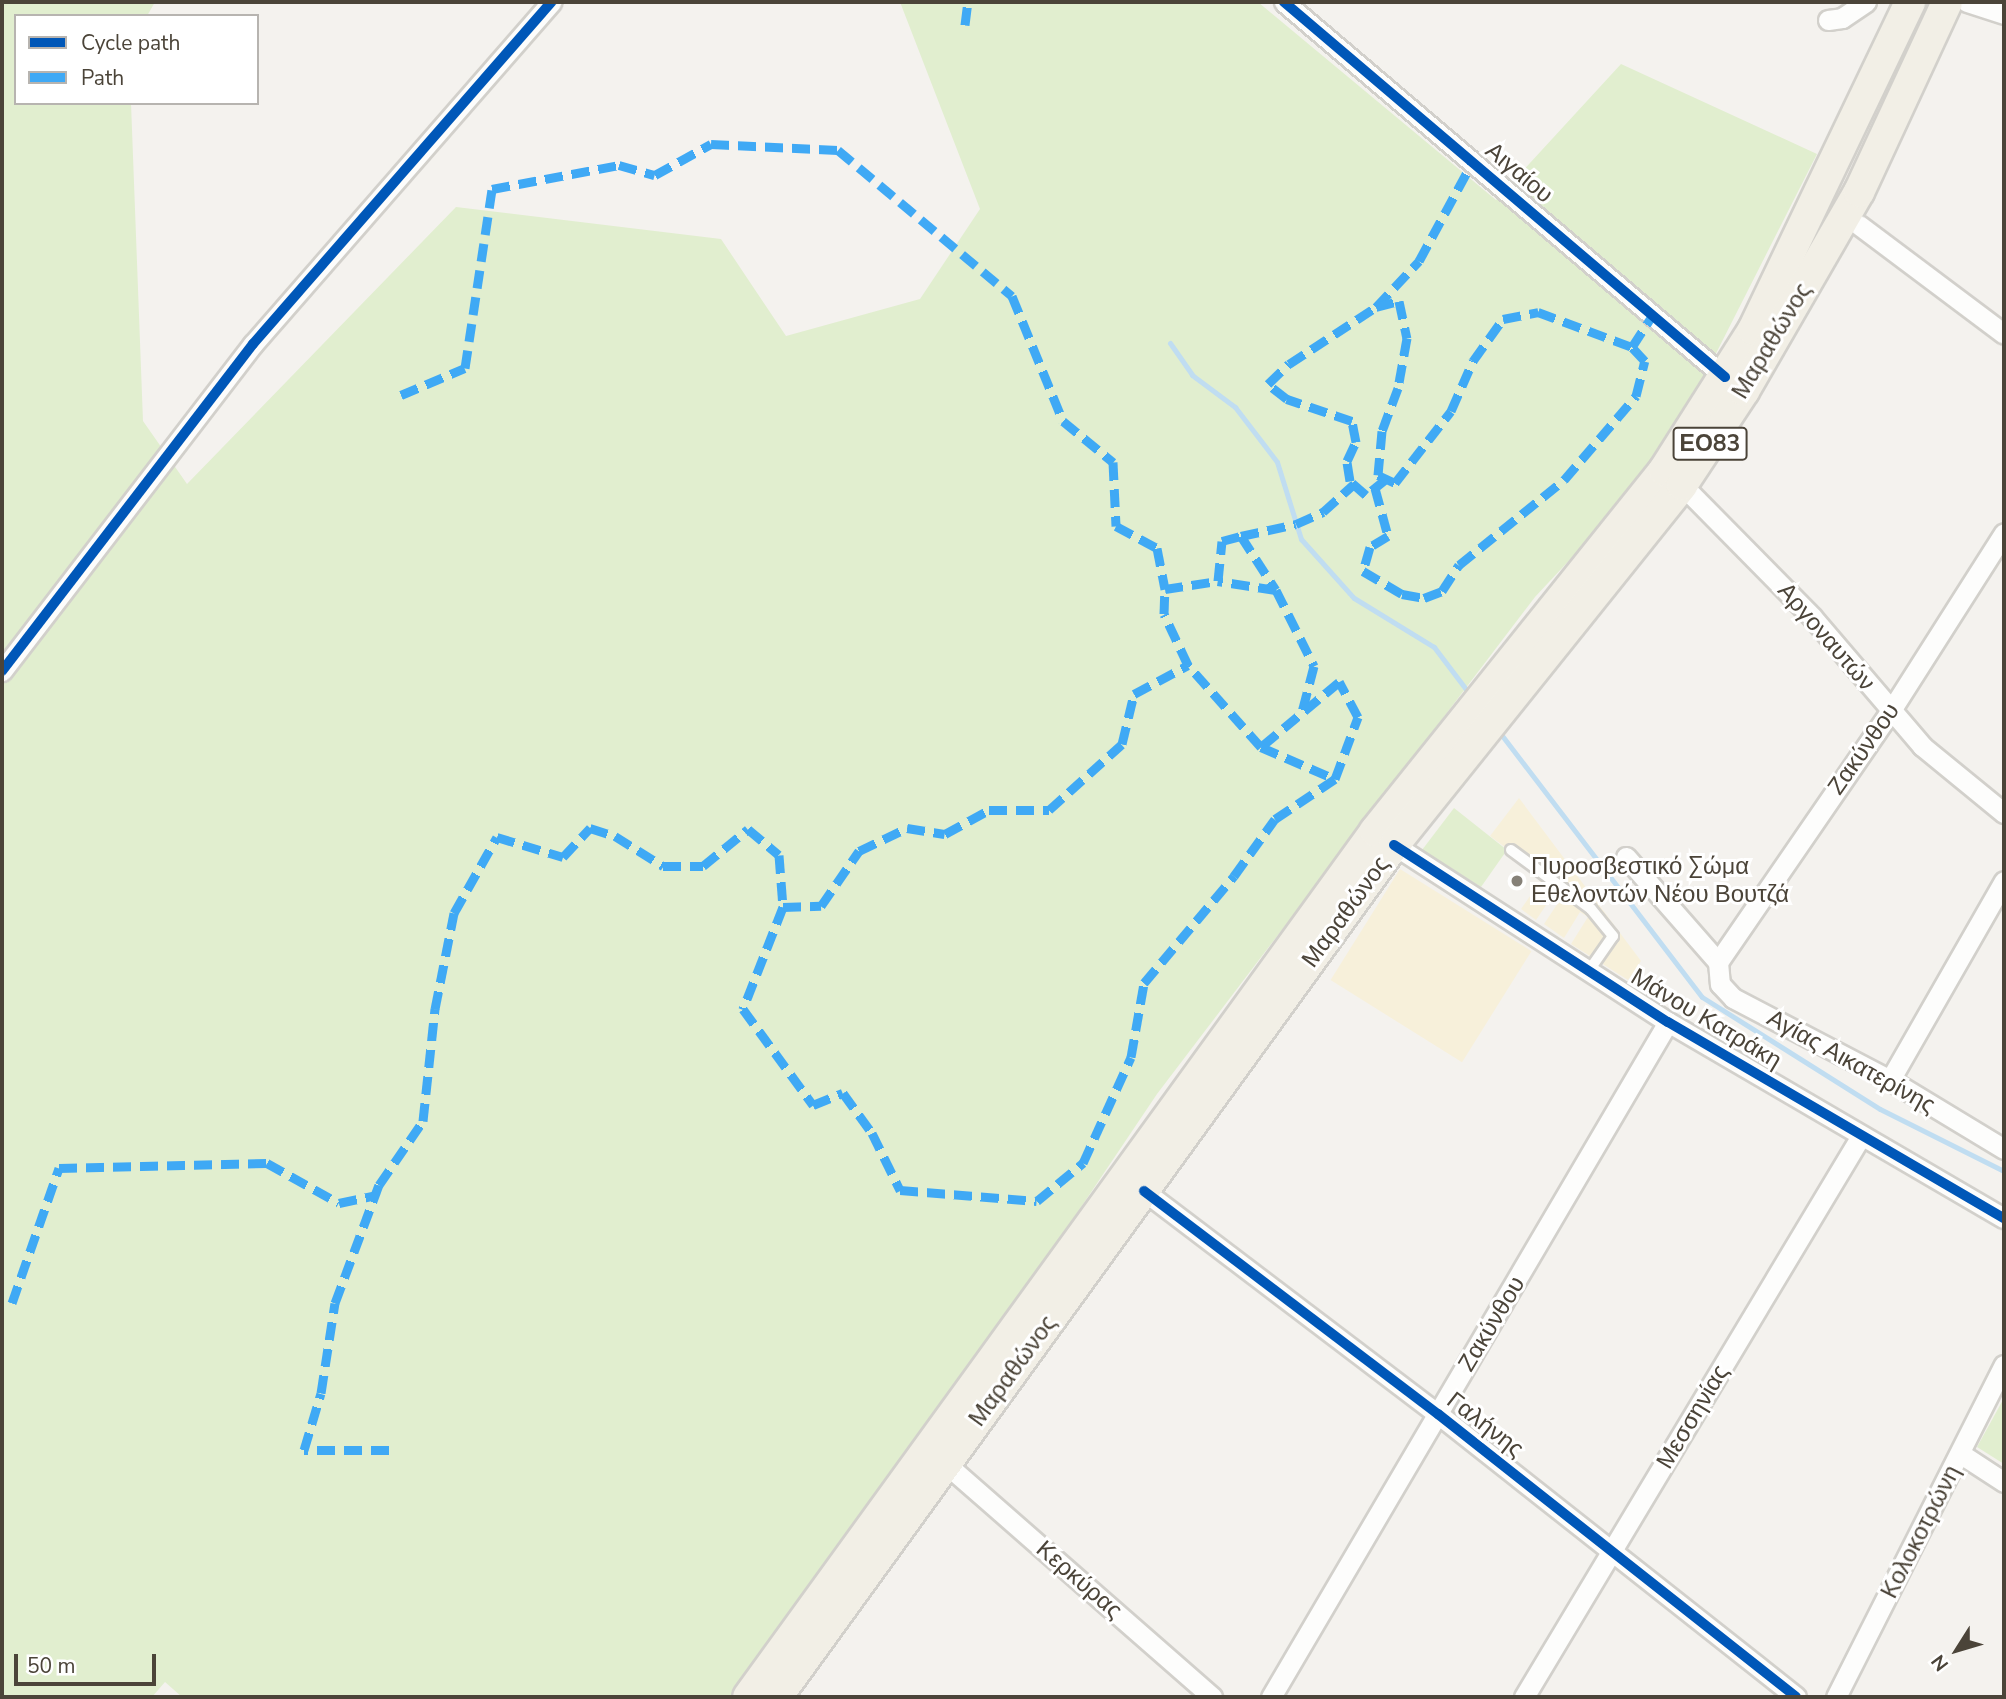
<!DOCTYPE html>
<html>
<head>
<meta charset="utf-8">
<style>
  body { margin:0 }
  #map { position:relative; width:2006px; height:1699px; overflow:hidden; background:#f4f2ee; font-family:"Nunito Sans",sans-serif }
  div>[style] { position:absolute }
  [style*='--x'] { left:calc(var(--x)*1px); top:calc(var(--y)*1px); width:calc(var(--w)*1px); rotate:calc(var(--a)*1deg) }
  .green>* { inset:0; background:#e1eecf }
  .sand>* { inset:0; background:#f7f0da; transform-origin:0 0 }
  .stream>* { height:5px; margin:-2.5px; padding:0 2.5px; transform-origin:2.5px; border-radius:2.5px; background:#c0ddf1 }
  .roads { filter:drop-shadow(2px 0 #d2d0cb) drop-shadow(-2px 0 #d2d0cb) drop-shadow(0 2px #d2d0cb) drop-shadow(0 -2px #d2d0cb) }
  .service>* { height:10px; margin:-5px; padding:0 5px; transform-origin:5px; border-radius:5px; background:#fdfdfc }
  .minor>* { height:19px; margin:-9.5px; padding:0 9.5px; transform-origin:9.5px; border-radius:9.5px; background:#fdfdfc }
  .primary>* { height:30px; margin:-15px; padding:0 15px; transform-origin:15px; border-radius:15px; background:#f2efe6 }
  .quiet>* { height:9px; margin-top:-4.5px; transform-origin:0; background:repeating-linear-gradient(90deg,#3fa9f5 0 18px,transparent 0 27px) }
  .cycleway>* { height:10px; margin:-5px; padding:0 5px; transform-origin:5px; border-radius:5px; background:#0057b8 }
  .dots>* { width:19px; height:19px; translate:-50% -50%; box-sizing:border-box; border:4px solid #fff; border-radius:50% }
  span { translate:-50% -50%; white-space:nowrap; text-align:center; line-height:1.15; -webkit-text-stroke:6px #fff; paint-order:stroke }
  .shield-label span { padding:2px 5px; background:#fff; border:2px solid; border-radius:5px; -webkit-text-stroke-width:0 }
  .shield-label { font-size:23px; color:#4b4439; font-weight:700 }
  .street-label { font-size:24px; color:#4b4439 }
  .poi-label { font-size:24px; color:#4b4439 }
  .left { translate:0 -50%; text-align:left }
  .frame { position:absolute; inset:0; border:4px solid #4b4439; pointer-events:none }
  .legend { position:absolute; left:14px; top:14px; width:245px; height:91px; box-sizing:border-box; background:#fff; border:2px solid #b7b4b0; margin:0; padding:9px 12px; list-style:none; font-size:21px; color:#4b4439 }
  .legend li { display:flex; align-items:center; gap:14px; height:35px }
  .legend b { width:35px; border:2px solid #b7b4b0 }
  .north { position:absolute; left:1922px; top:1615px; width:70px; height:70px; -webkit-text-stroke:5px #fff; paint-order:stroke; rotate:233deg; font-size:19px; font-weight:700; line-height:28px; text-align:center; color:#4b4439 }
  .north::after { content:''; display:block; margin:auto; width:24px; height:32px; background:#4b4439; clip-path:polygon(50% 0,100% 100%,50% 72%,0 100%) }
  .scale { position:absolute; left:14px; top:1654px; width:142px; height:32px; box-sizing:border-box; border:4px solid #4b4439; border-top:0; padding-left:9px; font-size:21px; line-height:24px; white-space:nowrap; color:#4b4439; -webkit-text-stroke:5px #fff; paint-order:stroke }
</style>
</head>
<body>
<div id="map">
  <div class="green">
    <div style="clip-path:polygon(2px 2px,155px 2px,147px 16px,16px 16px,16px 103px,131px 103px,143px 421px,187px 484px,456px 207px,721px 239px,786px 336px,920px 299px,980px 209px,900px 2px,1258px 2px,1496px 200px,1621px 64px,1817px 154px,1661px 462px,1535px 597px,1157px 1094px,983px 1353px,735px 1697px,182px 1697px,165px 1682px,152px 1697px,2px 1697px)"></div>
    <div style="clip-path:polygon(1454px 808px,1507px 850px,1481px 887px,1422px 850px)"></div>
    <div style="clip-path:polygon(2004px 1398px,2004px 1464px,1977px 1447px)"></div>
  </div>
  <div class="sand">
    <div style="clip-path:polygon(1519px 798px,1641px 961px,1628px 980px,1571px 944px,1588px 917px,1580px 912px,1564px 938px,1544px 924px,1562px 897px,1555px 892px,1536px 920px,1521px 909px,1544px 876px,1490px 836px)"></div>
    <div style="left:1400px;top:869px;width:155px;height:131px;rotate:32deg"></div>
  </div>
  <div class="stream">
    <div style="--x:1170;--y:343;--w:39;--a:55"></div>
    <div style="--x:1192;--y:375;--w:54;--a:36.7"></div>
    <div style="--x:1235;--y:407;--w:69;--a:52.6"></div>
    <div style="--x:1277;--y:462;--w:81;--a:72.7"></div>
    <div style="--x:1301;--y:539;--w:79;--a:48.1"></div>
    <div style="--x:1354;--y:598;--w:94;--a:31.5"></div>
    <div style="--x:1434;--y:647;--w:63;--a:52.8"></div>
    <div style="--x:1497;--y:729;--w:337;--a:52.6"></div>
    <div style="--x:1702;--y:997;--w:210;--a:32.2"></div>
    <div style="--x:1880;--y:1109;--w:139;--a:26.6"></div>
  </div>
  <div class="roads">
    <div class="service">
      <div style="--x:1511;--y:850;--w:99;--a:36.4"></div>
      <div style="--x:1591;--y:909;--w:35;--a:51"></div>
      <div style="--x:1613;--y:936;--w:44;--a:124.8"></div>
    </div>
    <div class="minor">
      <div style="--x:1284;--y:2;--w:579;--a:40.38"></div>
      <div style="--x:1967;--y:2;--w:39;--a:18"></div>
      <div style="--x:1828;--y:20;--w:14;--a:-8"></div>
      <div style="--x:1842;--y:18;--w:29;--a:-34"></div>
      <div style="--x:1859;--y:225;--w:181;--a:36.9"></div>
      <div style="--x:1682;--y:485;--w:185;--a:45.4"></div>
      <div style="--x:1812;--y:617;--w:170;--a:49.5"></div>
      <div style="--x:1922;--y:746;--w:106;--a:39.3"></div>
      <div style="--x:2;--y:671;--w:412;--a:-52.5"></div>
      <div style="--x:253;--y:344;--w:454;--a:-48.9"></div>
      <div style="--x:1394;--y:845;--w:326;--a:32.9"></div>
      <div style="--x:1668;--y:1022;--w:389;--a:30.3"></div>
      <div style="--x:1626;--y:857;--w:140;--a:48.8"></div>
      <div style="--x:1718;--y:962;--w:303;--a:-55.5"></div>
      <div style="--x:1890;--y:712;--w:212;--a:-57.5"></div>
      <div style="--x:1718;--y:962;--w:22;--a:85"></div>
      <div style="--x:1720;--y:984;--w:19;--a:47"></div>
      <div style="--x:1733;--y:998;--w:177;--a:27.6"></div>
      <div style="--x:1890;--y:1080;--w:133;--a:31.2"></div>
      <div style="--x:1890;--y:1080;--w:229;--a:-60.2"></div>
      <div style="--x:1144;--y:1191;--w:369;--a:37.2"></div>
      <div style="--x:1438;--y:1414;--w:456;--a:38.3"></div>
      <div style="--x:1961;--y:1454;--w:51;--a:33.1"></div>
      <div style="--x:946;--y:1464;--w:354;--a:41.2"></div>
      <div style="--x:1271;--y:1697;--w:783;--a:-59.54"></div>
      <div style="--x:1524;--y:1697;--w:654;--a:-59.01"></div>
      <div style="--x:1836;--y:1697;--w:372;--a:-63.2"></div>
    </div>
    <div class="primary">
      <div style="--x:748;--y:1697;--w:1069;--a:-54.09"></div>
      <div style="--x:1375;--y:831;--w:462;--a:-51.3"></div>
      <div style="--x:1664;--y:470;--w:166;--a:-57.6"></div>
      <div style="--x:1753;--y:330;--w:364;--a:-64.4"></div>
      <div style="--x:777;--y:1697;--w:1052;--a:-54.09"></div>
      <div style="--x:1394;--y:845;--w:461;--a:-51.3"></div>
      <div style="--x:1682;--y:485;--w:113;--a:-56.6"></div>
      <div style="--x:1744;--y:391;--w:230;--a:-60"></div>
      <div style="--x:1859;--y:192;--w:209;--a:-65.1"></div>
    </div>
  </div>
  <div class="quiet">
    <div style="--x:965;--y:25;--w:23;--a:-83"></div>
    <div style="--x:1376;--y:307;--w:63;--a:-46.9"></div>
    <div style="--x:1419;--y:261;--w:114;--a:-61.6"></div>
    <div style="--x:401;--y:395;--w:69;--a:-22.9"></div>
    <div style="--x:465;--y:368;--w:181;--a:-81.4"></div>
    <div style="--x:492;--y:189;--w:129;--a:-10.7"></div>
    <div style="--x:619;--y:165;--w:37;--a:16"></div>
    <div style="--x:655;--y:175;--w:64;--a:-29"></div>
    <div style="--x:711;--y:144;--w:127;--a:2.7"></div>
    <div style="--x:838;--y:150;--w:227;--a:40"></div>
    <div style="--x:1012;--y:296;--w:135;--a:67.8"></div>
    <div style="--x:1063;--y:421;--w:65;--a:39.4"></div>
    <div style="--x:1113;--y:462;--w:64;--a:87.3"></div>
    <div style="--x:1116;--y:526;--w:47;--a:28.2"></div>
    <div style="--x:1157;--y:548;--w:42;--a:79"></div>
    <div style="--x:1165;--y:589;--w:54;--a:-8.6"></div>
    <div style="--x:1386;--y:479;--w:26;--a:141"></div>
    <div style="--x:1366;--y:495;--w:21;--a:-139"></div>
    <div style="--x:1350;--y:481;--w:20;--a:-99"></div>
    <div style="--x:1347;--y:461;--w:21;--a:-65"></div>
    <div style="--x:1356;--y:442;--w:21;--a:-101"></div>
    <div style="--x:1352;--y:421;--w:69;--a:-161.3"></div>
    <div style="--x:1287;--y:399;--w:24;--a:-142"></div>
    <div style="--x:1268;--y:384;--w:29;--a:-44"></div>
    <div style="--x:1289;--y:364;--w:104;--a:-33.2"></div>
    <div style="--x:1376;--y:307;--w:24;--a:-15"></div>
    <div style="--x:1399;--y:301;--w:38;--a:78"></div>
    <div style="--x:1407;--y:338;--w:51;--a:100.2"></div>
    <div style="--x:1398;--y:388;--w:46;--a:110.4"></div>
    <div style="--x:1382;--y:431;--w:44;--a:95.2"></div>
    <div style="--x:1378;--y:475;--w:19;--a:25"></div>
    <div style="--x:1395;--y:483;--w:91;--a:-52.1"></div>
    <div style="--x:1451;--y:411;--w:55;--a:-66.3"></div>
    <div style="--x:1473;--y:361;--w:52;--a:-54.5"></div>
    <div style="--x:1503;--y:319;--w:36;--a:-11"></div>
    <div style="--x:1538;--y:312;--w:100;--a:20.4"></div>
    <div style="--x:1632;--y:347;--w:38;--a:-57"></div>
    <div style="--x:1375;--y:488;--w:50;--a:74.8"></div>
    <div style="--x:1388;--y:536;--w:21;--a:149"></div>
    <div style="--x:1370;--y:547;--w:25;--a:106"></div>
    <div style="--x:1363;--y:571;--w:45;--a:30.5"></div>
    <div style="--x:1402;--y:594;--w:22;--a:10"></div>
    <div style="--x:1424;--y:598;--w:19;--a:-21"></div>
    <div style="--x:1442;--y:591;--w:31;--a:-57"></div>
    <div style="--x:1459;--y:565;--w:135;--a:-39"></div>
    <div style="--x:1564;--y:480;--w:111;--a:-49.4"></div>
    <div style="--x:1636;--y:396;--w:36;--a:-76"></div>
    <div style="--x:1645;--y:361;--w:19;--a:-133"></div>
    <div style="--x:1241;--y:536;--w:64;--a:57.1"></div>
    <div style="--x:1276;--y:590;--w:59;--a:-171.2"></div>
    <div style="--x:1218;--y:581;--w:40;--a:-84.3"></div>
    <div style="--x:1222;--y:541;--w:20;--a:-15"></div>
    <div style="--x:1241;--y:536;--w:56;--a:-12.3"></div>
    <div style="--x:1296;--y:524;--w:30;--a:-24"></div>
    <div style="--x:1323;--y:512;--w:42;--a:-42.1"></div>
    <div style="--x:1276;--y:590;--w:85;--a:63.4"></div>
    <div style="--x:1314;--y:666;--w:48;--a:104.6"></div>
    <div style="--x:1261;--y:747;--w:81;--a:23.4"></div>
    <div style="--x:783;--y:907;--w:110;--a:111.4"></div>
    <div style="--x:743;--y:1009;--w:119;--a:53.9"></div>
    <div style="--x:813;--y:1105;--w:32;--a:-22"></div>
    <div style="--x:843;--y:1093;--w:49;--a:54.1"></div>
    <div style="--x:872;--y:1133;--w:64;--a:63.8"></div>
    <div style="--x:900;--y:1190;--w:137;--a:4.6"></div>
    <div style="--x:1037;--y:1201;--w:60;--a:-39.6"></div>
    <div style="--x:1083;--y:1163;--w:116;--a:-65.6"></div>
    <div style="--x:1131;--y:1057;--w:75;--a:-80"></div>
    <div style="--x:1144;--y:983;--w:140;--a:-49.9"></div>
    <div style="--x:1234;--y:876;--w:70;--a:-54.3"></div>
    <div style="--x:1275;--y:819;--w:72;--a:-33.7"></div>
    <div style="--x:1335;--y:779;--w:66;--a:-69.6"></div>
    <div style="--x:1358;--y:717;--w:40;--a:-118"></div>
    <div style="--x:1339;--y:682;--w:102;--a:140.2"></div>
    <div style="--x:1261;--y:747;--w:110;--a:-131.7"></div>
    <div style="--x:12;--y:1303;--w:143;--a:-70.8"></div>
    <div style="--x:59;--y:1168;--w:208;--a:-1.4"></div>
    <div style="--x:267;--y:1163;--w:82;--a:29.1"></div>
    <div style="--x:339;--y:1203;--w:38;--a:-12"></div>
    <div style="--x:389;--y:1450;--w:85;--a:180"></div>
    <div style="--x:304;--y:1450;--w:59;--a:-73.4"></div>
    <div style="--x:321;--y:1393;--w:91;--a:-81.2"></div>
    <div style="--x:335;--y:1303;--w:126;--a:-69.6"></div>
    <div style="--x:379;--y:1185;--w:78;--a:-55.5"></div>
    <div style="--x:423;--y:1121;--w:113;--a:-83.9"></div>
    <div style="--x:435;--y:1009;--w:98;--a:-78.8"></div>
    <div style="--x:454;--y:913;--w:87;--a:-60.5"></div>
    <div style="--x:497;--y:837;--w:69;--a:16.9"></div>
    <div style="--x:563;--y:857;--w:40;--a:-47"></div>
    <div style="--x:590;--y:828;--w:26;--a:18"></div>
    <div style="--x:615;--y:836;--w:57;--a:32"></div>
    <div style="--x:663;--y:866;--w:40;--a:0"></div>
    <div style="--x:703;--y:866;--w:58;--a:-39.4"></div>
    <div style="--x:748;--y:829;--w:40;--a:40"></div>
    <div style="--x:779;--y:855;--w:52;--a:85.6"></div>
    <div style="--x:783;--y:907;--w:38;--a:-2"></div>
    <div style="--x:821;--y:906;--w:67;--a:-55.4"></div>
    <div style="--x:859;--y:851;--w:53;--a:-25.6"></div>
    <div style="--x:907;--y:828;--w:38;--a:9"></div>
    <div style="--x:945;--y:834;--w:50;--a:-28.6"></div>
    <div style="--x:989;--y:810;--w:60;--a:0"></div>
    <div style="--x:1049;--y:810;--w:98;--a:-42.1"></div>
    <div style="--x:1122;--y:744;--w:51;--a:-76.5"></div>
    <div style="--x:1134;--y:694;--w:61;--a:-28.2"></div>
    <div style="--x:1188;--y:665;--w:56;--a:-115.2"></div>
    <div style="--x:1164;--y:614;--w:25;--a:-88"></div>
  </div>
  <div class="cycleway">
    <div style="--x:1284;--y:2;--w:579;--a:40.38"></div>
    <div style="--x:2;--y:671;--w:412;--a:-52.5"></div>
    <div style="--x:253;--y:344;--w:454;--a:-48.9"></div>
    <div style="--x:1394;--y:845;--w:326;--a:32.9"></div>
    <div style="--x:1668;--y:1022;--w:389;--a:30.3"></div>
    <div style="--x:1144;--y:1191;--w:369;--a:37.2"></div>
    <div style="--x:1438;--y:1414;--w:456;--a:38.3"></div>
  </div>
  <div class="dots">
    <div style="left:1517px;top:881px;background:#868178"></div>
  </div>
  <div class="shield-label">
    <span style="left:1710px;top:444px">ΕΟ83</span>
  </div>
  <div class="street-label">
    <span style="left:1519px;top:173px;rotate:40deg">Αιγαίου</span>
    <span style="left:1772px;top:341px;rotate:-59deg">Μαραθώνος</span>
    <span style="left:1826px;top:637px;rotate:49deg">Αργοναυτών</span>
    <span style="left:1864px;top:749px;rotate:-55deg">Ζακύνθου</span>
    <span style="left:1346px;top:912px;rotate:-54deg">Μαραθώνος</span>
    <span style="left:1706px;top:1019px;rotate:31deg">Μάνου Κατράκη</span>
    <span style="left:1851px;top:1062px;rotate:29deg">Αγίας Αικατερίνης</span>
    <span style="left:1492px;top:1324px;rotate:-59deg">Ζακύνθου</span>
    <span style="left:1013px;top:1371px;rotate:-54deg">Μαραθώνος</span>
    <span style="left:1693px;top:1417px;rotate:-59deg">Μεσσηνίας</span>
    <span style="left:1485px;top:1425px;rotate:38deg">Γαλήνης</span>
    <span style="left:1921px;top:1532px;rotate:-63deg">Κολοκοτρώνη</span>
    <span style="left:1079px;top:1580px;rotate:41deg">Κερκύρας</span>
  </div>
  <div class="poi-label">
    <span class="left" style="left:1531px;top:881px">Πυροσβεστικό Σώμα<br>Εθελοντών Νέου Βουτζά</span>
  </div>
  <div class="frame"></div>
  <ul class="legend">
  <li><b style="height:9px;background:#0057b8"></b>Cycle path</li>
  <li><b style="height:9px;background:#3fa9f5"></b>Path</li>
  </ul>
  <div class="north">N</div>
  <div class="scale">50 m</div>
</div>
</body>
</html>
